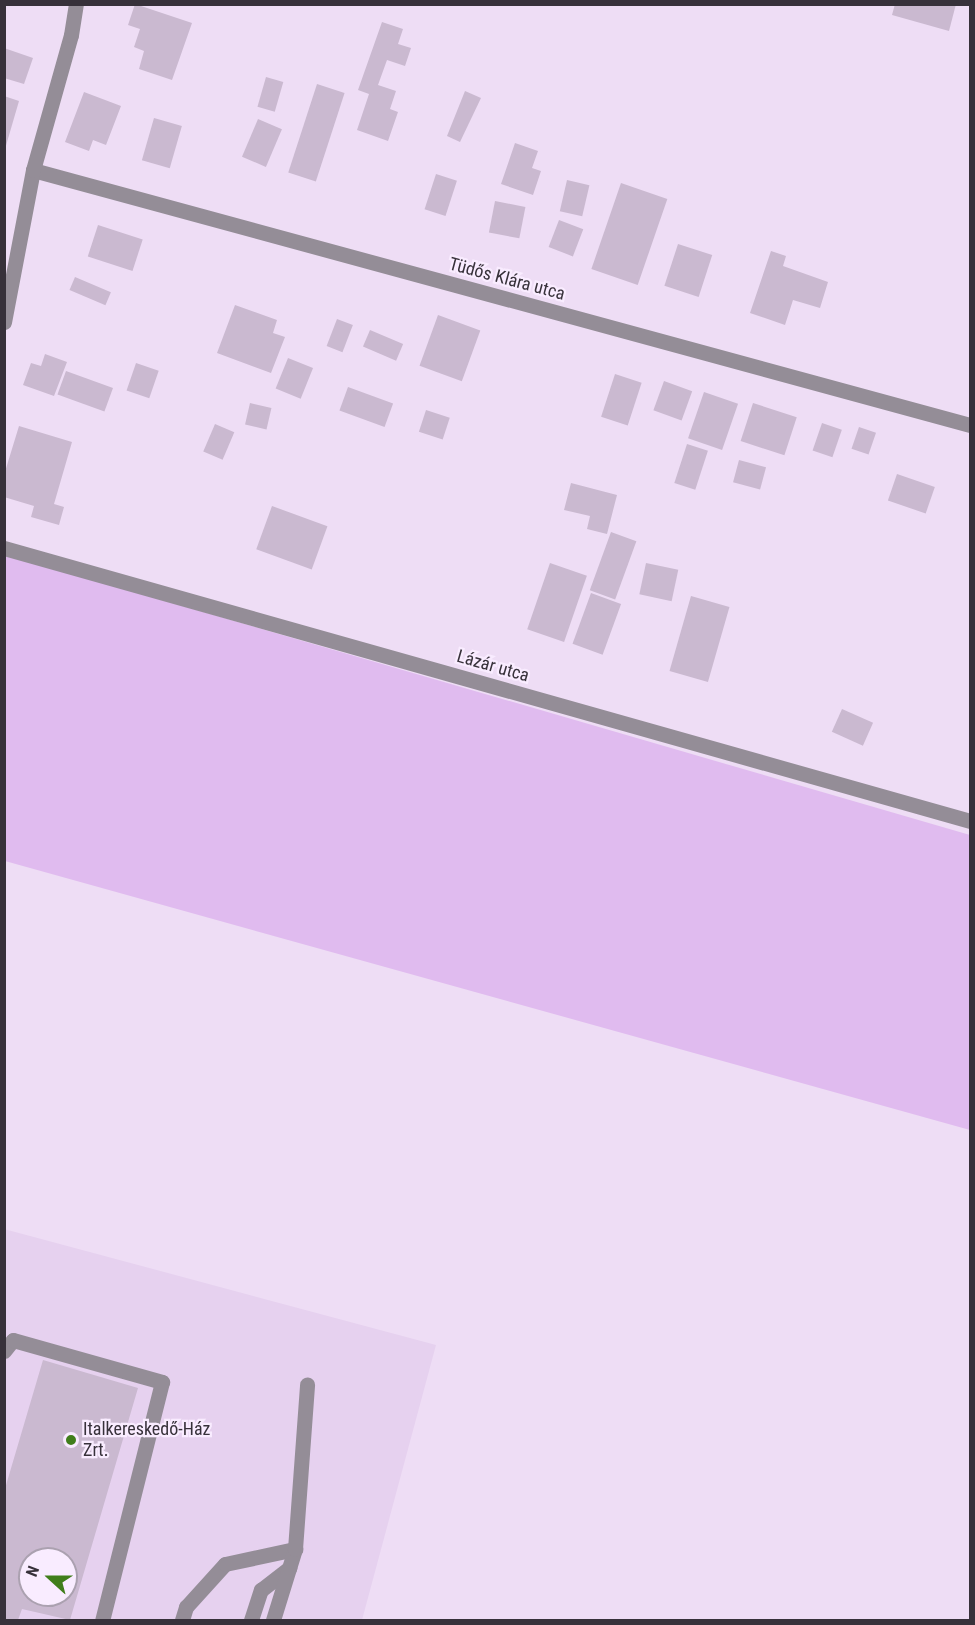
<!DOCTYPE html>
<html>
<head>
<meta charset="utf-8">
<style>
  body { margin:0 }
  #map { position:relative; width:975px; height:1625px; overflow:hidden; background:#eeddf5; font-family:"Roboto Condensed",sans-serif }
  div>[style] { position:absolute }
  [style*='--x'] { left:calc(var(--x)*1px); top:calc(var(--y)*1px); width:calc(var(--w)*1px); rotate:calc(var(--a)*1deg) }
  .built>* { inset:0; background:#e6d1ef }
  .green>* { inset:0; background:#e0bbef }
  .building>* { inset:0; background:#cab9d0; transform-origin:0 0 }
  .minor>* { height:15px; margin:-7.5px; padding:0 7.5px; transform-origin:7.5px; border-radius:7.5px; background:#948d97 }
  .dots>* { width:16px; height:16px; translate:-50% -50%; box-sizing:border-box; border:3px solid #f9ecff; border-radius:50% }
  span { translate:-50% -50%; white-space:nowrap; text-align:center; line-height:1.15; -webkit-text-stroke:4.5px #f9ecff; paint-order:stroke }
  .street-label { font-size:18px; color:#37313a }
  .poi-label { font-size:18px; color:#37313a }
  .left { translate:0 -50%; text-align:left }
  .frame { position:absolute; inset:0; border:6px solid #37313a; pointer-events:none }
  .north { position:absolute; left:18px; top:1547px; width:60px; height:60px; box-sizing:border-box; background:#f9ecff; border:2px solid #aba1b0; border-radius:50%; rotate:291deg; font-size:16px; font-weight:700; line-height:24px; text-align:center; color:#37313a }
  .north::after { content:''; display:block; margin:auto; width:21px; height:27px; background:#407e1b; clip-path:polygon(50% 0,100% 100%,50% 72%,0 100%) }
</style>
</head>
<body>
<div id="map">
  <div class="built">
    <div style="clip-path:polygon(evenodd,4px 1229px,436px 1345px,362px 1620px,5px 1620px,4px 1229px,30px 1559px,66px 1559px,66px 1595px,30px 1595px,30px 1559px)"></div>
  </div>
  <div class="green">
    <div style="clip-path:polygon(4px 554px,970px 835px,970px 1130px,5px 861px)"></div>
  </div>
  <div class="building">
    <div style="clip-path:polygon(135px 4px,192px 23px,172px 80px,139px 69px,144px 51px,134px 47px,140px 29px,128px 25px)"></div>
    <div style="clip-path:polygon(895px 4px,956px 4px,949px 31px,892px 15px)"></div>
    <div style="clip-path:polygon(382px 22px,403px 29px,398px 44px,411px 48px,405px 66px,387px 60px,378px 85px,396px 91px,390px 109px,398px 112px,388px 141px,357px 130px,369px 94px,358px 90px)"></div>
    <div style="clip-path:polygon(4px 48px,33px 58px,24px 84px,4px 78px)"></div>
    <div style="left:266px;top:77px;width:18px;height:31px;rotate:16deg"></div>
    <div style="left:317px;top:84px;width:29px;height:93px;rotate:18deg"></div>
    <div style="clip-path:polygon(465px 91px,481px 98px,460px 142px,447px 136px)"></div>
    <div style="clip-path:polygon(84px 92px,121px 106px,106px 145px,93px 140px,89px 151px,65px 142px)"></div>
    <div style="clip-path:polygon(4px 96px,19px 101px,5px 149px,4px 149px)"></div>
    <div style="left:154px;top:118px;width:29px;height:44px;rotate:16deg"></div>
    <div style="left:258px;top:119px;width:26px;height:41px;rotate:23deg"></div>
    <div style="clip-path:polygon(515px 143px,538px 151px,532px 168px,541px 171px,533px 195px,501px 184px)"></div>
    <div style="left:436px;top:174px;width:22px;height:37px;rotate:18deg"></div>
    <div style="left:567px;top:180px;width:23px;height:32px;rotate:13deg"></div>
    <div style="left:621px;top:183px;width:49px;height:91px;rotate:19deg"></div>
    <div style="left:495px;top:201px;width:31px;height:32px;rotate:11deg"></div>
    <div style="left:559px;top:220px;width:26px;height:29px;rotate:21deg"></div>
    <div style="left:98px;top:225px;width:47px;height:33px;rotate:18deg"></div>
    <div style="left:678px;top:244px;width:36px;height:44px;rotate:18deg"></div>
    <div style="clip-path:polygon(771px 251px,786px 256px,783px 266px,828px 282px,820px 308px,793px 300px,785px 325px,750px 313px)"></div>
    <div style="left:75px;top:277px;width:39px;height:14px;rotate:23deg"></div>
    <div style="clip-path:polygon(235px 305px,277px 320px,273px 333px,285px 337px,271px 373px,217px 353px)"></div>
    <div style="left:438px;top:315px;width:45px;height:54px;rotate:20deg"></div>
    <div style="left:337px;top:319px;width:17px;height:29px;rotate:21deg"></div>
    <div style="left:370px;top:330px;width:36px;height:18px;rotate:23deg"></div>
    <div style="clip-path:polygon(45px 354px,67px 362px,54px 396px,23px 385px,31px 363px,41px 366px)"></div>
    <div style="left:288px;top:358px;width:27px;height:33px;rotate:22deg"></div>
    <div style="left:136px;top:363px;width:24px;height:29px;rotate:19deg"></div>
    <div style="left:66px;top:371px;width:50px;height:25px;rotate:20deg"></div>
    <div style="left:615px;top:374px;width:28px;height:45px;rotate:18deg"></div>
    <div style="left:664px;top:381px;width:30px;height:31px;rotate:20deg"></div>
    <div style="left:348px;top:387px;width:48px;height:25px;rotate:20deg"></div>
    <div style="left:704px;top:392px;width:36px;height:49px;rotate:19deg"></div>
    <div style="left:250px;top:403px;width:22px;height:22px;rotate:13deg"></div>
    <div style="left:753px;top:403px;width:46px;height:40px;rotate:18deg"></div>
    <div style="left:426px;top:410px;width:25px;height:23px;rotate:18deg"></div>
    <div style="left:822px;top:423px;width:21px;height:29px;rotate:19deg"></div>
    <div style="left:215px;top:424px;width:21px;height:30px;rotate:23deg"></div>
    <div style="clip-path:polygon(19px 426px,72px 442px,54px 504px,64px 507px,59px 525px,31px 517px,34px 506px,4px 497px,4px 475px)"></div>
    <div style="left:859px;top:427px;width:18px;height:23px;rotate:19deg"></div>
    <div style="left:687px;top:444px;width:22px;height:41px;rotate:18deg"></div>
    <div style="left:739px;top:460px;width:28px;height:23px;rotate:15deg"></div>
    <div style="left:897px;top:474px;width:40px;height:28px;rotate:19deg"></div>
    <div style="clip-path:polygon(571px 483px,617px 495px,607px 534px,587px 529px,590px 516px,564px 510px)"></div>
    <div style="left:272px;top:506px;width:59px;height:46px;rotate:20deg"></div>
    <div style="left:611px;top:532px;width:27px;height:62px;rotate:20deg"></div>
    <div style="left:550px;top:563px;width:39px;height:70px;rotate:19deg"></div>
    <div style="left:646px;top:563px;width:33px;height:32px;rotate:12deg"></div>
    <div style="left:591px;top:593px;width:32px;height:54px;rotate:20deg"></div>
    <div style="left:691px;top:596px;width:40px;height:78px;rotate:16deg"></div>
    <div style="left:842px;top:709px;width:34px;height:25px;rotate:24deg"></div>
    <div style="clip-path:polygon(evenodd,43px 1360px,138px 1388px,70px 1620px,22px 1609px,18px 1620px,4px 1620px,4px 1492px,43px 1360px,30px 1559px,66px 1559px,66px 1595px,30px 1595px,30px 1559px)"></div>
  </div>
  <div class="minor">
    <div style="--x:33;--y:170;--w:971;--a:15.22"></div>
    <div style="--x:4;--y:322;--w:155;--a:-79.2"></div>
    <div style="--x:33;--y:170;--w:140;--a:-74.3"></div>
    <div style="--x:71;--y:35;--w:31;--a:-81"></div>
    <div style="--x:4;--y:548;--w:1004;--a:15.78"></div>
    <div style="--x:4;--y:1351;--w:14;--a:-51"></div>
    <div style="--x:13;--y:1340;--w:155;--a:15.7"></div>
    <div style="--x:162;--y:1382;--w:245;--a:104.1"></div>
    <div style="--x:182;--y:1620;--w:14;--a:-73"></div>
    <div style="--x:186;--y:1607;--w:58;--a:-47.8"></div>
    <div style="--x:225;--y:1564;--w:72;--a:-12.1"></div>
    <div style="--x:251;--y:1620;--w:32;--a:-72"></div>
    <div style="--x:261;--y:1590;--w:36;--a:-38"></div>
    <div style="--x:273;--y:1620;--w:74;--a:-72.8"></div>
    <div style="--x:295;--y:1549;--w:165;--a:-85.8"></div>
  </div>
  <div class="dots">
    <div style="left:71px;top:1440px;background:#407e1b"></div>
  </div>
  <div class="street-label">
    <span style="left:507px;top:279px;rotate:15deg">Tüdős Klára utca</span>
    <span style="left:493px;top:666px;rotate:16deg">Lázár utca</span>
  </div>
  <div class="poi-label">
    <span class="left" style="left:83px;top:1440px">Italkereskedő-Ház<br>Zrt.</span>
  </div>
  <div class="frame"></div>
  <div class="north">N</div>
</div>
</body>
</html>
